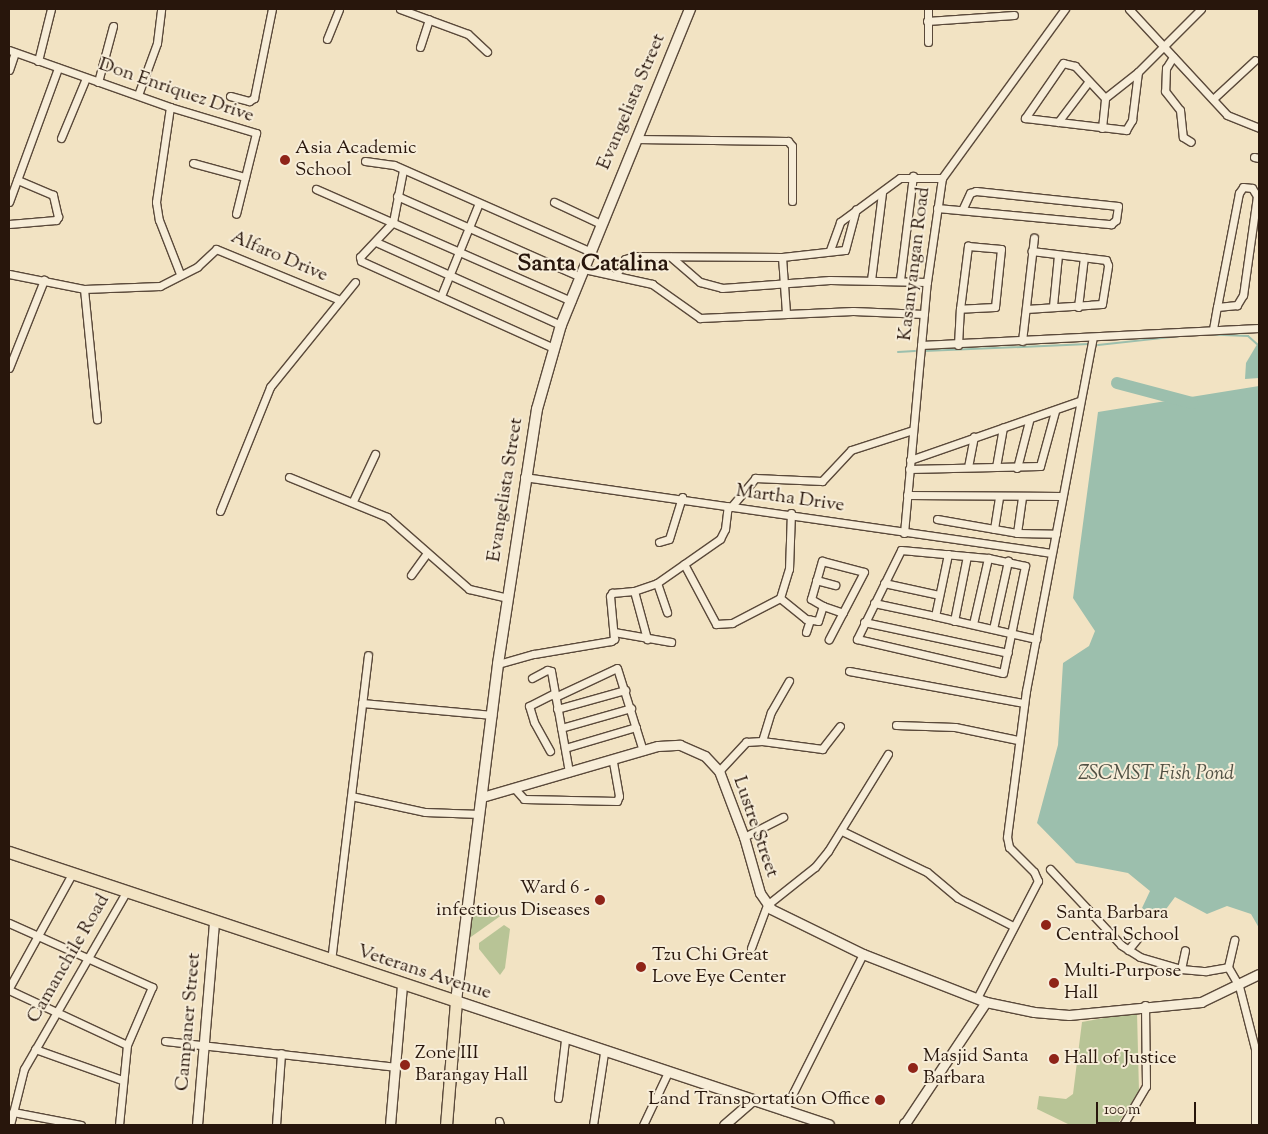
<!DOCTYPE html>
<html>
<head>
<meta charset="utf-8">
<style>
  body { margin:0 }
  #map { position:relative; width:1268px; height:1134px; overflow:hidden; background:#f2e3c3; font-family:"Sorts Mill Goudy",serif }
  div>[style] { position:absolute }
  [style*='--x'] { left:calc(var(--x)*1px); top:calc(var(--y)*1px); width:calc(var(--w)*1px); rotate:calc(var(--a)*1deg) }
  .green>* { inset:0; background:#b8c496 }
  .water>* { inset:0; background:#9cbfad }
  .stream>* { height:2px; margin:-1px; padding:0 1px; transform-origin:1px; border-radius:1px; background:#9cbfad }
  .river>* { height:12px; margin:-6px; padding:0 6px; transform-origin:6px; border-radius:6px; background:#9cbfad }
  .roads { filter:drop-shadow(1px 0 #5a493a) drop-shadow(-1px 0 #5a493a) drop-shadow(0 1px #5a493a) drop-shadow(0 -1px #5a493a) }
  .minor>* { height:7px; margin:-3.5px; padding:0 3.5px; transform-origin:3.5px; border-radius:3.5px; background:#f7edd8 }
  .tertiary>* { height:9px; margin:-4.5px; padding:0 4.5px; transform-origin:4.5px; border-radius:4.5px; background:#f7edd8 }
  .secondary>* { height:10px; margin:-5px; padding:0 5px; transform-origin:5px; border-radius:5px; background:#f7edd8 }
  .primary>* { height:11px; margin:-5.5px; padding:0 5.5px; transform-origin:5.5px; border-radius:5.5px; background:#f2e3c3 }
  .dots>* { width:14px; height:14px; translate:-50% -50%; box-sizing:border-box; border:2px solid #f7edd8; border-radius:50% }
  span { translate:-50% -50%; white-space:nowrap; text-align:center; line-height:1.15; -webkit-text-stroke:4px #f7edd8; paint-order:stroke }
  .street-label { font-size:19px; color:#28160c }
  .poi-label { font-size:19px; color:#28160c }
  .left { translate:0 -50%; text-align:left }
  .right { translate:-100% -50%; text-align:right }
  .water-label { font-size:20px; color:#515144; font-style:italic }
  .district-label { font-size:24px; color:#28160c; font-weight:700 }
  .frame { position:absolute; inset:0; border:10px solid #28160c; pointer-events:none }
  .scale { position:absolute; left:1096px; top:1102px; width:100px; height:22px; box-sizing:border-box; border:2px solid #28160c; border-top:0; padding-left:6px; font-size:15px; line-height:18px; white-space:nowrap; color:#28160c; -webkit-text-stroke:4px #f7edd8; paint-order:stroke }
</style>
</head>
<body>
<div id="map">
  <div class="green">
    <div style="clip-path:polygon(472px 909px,506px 912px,468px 939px)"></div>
    <div style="clip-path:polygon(504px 925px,510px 929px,505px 968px,500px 975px,479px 949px,479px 943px)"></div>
    <div style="clip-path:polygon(1137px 1012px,1139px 1091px,1117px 1125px,1070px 1125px,1037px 1109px,1039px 1096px,1066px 1099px,1073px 1094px,1082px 1022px)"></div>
  </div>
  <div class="water">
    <div style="clip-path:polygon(1259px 341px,1259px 378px,1245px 379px,1246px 363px)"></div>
    <div style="clip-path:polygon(1259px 386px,1259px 928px,1251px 914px,1227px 906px,1207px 914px,1175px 897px,1158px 920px,1142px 908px,1150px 891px,1128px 873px,1076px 863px,1037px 823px,1058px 745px,1063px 663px,1089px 646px,1095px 631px,1073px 598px,1098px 412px)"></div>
  </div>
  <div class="stream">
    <div style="--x:1098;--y:345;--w:103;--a:-6.2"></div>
    <div style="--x:1200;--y:334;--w:48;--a:2.4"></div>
    <div style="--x:1248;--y:336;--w:12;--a:42"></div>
    <div style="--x:924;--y:351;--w:165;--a:-2.4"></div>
    <div style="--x:898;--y:352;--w:17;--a:-3"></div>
  </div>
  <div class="river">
    <div style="--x:1117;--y:383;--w:78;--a:14.9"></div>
  </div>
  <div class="roads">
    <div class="minor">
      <div style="--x:400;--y:9;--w:72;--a:20.2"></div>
      <div style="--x:468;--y:34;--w:26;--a:43"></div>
      <div style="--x:928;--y:9;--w:33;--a:90"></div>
      <div style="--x:1129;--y:9;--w:144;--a:47.2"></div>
      <div style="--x:1227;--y:115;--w:35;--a:22"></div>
      <div style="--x:927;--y:21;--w:87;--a:-3.9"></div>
      <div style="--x:327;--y:39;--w:32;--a:-68"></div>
      <div style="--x:420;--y:47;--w:29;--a:-72"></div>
      <div style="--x:9;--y:50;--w:171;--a:19.5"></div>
      <div style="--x:170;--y:107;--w:90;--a:16.8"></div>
      <div style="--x:256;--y:133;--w:83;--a:103.9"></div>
      <div style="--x:1173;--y:57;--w:13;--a:122"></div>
      <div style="--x:1166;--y:68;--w:23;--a:92"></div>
      <div style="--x:1165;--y:91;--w:24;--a:52"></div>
      <div style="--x:1180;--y:110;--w:27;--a:84"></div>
      <div style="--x:1183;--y:137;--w:9;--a:32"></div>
      <div style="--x:38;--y:61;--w:54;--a:-76"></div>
      <div style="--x:9;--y:70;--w:18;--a:-71"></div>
      <div style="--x:98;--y:82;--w:58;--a:-75"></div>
      <div style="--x:138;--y:95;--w:55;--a:-69.9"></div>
      <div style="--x:157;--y:43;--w:34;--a:-83"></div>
      <div style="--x:230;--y:96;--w:20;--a:15"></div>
      <div style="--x:249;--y:101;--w:6;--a:-31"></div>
      <div style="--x:254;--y:98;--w:91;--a:-78.6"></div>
      <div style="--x:1105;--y:98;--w:44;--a:-133.2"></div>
      <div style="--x:1075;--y:66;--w:12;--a:-166"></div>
      <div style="--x:1063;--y:63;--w:67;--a:124.6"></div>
      <div style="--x:1025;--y:118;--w:102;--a:6.8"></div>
      <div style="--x:1126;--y:130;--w:12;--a:-59"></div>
      <div style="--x:1132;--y:120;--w:48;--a:-82.9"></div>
      <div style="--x:1213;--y:99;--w:57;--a:-42.9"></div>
      <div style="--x:170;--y:107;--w:96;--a:98.4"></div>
      <div style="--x:156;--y:202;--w:18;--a:81"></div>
      <div style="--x:159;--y:220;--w:58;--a:68.7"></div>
      <div style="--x:1058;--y:122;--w:51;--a:-52.9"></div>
      <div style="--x:1102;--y:128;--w:30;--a:-84"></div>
      <div style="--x:1105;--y:98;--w:42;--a:-38.2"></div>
      <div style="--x:1138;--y:72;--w:89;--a:-45"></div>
      <div style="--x:61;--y:138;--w:65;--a:-67.4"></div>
      <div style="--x:636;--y:139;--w:152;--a:0.8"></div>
      <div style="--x:788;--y:141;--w:6;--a:51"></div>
      <div style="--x:792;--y:146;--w:55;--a:90"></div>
      <div style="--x:1254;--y:157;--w:5;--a:11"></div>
      <div style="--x:365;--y:161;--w:29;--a:8"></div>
      <div style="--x:394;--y:165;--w:215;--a:23.8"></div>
      <div style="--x:193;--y:163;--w:54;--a:15.1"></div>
      <div style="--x:403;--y:170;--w:53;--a:100.9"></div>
      <div style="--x:393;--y:222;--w:48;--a:133.3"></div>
      <div style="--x:360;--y:257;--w:4;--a:76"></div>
      <div style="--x:361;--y:261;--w:212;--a:24.3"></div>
      <div style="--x:316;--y:189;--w:279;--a:23.7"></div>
      <div style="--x:397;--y:196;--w:201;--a:23.8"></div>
      <div style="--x:9;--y:202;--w:143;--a:-69.9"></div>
      <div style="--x:554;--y:202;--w:52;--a:25.1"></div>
      <div style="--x:937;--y:208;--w:175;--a:5.3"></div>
      <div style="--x:1111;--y:224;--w:6;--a:-39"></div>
      <div style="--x:1116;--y:220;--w:14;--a:-82"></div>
      <div style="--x:1118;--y:206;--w:143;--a:-174"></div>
      <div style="--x:976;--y:191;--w:6;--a:162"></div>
      <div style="--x:970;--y:193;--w:17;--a:115"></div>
      <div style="--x:9;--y:224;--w:47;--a:-4.9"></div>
      <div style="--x:56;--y:220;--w:4;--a:-56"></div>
      <div style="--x:58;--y:217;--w:23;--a:-103"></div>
      <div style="--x:53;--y:195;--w:39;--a:-157"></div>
      <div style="--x:376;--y:242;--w:203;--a:24.2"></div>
      <div style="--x:830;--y:250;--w:30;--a:-70"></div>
      <div style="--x:840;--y:222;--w:74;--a:-36.3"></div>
      <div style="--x:900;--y:178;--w:42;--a:0"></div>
      <div style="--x:671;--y:257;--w:38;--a:41"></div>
      <div style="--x:700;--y:282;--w:23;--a:15"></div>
      <div style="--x:722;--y:288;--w:108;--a:-4.2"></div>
      <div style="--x:830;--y:280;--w:97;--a:1.2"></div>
      <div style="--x:782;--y:257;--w:56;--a:85.9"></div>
      <div style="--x:584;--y:269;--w:70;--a:12.4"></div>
      <div style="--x:652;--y:284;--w:59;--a:35.3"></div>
      <div style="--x:700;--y:318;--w:153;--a:-2.6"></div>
      <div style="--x:853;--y:311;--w:71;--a:2.4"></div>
      <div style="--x:9;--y:274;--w:76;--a:11.3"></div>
      <div style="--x:84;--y:289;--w:76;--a:-2.3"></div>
      <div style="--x:160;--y:286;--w:42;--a:-27.2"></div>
      <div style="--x:197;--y:267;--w:26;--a:-43"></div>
      <div style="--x:216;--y:249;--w:134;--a:22.4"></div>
      <div style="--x:616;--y:275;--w:18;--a:-61"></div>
      <div style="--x:625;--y:259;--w:9;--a:-18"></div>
      <div style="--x:634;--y:256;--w:148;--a:0.4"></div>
      <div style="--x:782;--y:257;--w:63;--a:-6.3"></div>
      <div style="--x:845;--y:250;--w:42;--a:-75"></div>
      <div style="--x:871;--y:280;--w:88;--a:-82.8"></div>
      <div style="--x:900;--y:280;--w:105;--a:-82.9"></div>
      <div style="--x:84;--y:289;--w:131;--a:84.3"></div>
      <div style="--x:441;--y:296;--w:100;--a:-67.8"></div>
      <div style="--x:1053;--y:306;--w:51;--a:-84.4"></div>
      <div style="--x:1078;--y:307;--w:50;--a:-83.2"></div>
      <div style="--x:1026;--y:309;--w:76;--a:-3.8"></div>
      <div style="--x:1102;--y:304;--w:39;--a:-81"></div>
      <div style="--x:1108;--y:265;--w:5;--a:-112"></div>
      <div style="--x:1106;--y:260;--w:75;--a:-173.1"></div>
      <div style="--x:1213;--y:329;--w:22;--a:-80"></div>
      <div style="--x:1217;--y:307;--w:116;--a:-79.1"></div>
      <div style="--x:1239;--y:193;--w:7;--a:-56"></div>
      <div style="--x:1243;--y:187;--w:9;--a:6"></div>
      <div style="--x:1252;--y:188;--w:9;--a:58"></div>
      <div style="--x:1257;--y:196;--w:100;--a:98"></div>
      <div style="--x:1243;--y:295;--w:12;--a:121"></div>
      <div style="--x:1237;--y:305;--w:20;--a:174"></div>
      <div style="--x:1022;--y:341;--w:104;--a:-83.4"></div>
      <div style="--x:921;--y:345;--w:338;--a:-2.9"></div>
      <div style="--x:958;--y:345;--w:36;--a:-87"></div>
      <div style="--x:960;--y:309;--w:64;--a:-82.8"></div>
      <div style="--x:968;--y:246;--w:33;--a:5"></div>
      <div style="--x:1001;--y:249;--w:58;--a:95.9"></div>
      <div style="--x:995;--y:307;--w:35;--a:177"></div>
      <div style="--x:9;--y:368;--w:95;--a:-68.3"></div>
      <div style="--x:910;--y:460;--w:179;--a:-19.2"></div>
      <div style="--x:968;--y:467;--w:31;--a:-79"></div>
      <div style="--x:996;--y:467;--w:40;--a:-80"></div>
      <div style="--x:1017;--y:468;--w:49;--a:-75.7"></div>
      <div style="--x:909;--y:469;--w:131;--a:-1.3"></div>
      <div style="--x:1040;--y:466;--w:57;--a:-74.7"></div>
      <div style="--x:289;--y:477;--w:106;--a:22.2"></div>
      <div style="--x:387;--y:517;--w:109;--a:41.3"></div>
      <div style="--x:469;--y:589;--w:39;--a:13"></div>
      <div style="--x:524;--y:477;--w:533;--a:8.19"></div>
      <div style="--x:907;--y:495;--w:155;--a:0.4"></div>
      <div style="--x:353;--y:501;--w:52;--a:-64.9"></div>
      <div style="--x:731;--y:507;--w:38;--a:-50"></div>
      <div style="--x:755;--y:478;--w:67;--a:2.6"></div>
      <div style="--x:822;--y:481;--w:42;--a:-46.9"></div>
      <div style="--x:851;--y:450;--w:65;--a:-17.9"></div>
      <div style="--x:220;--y:511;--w:134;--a:-68"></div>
      <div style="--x:270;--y:387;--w:135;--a:-51"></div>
      <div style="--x:937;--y:519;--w:81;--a:9.9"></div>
      <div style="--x:1017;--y:533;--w:39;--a:1"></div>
      <div style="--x:994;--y:529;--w:33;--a:-81"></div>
      <div style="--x:904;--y:533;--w:252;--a:-84.8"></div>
      <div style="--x:927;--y:282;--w:105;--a:-81.8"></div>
      <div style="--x:942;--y:178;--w:209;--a:-54"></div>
      <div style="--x:1017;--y:533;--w:37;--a:-82"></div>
      <div style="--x:659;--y:542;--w:10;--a:-17"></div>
      <div style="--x:669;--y:539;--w:44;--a:-72.8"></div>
      <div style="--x:901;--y:550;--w:87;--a:5.3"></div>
      <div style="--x:988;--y:558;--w:38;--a:12"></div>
      <div style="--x:1025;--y:566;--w:109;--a:101.6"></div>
      <div style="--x:1003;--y:673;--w:150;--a:-166.9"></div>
      <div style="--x:857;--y:639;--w:99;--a:-63.7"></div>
      <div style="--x:948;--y:554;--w:63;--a:101.8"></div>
      <div style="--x:935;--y:616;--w:104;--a:12.8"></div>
      <div style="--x:684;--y:564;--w:68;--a:61.9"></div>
      <div style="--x:716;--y:624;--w:16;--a:-4"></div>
      <div style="--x:732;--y:623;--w:54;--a:-27.5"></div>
      <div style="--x:780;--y:598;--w:33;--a:39"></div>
      <div style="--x:806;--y:619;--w:12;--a:9"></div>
      <div style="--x:818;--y:621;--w:16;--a:-72"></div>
      <div style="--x:823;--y:606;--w:21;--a:19"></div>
      <div style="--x:411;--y:575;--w:27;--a:-54"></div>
      <div style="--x:816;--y:580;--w:20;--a:15"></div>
      <div style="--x:657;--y:583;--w:31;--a:71"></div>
      <div style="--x:884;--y:583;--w:56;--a:12.3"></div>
      <div style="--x:634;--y:591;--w:24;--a:-19"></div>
      <div style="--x:657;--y:583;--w:77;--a:-34.9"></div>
      <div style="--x:720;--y:539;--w:11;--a:-63"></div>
      <div style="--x:725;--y:529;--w:23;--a:-83"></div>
      <div style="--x:780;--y:598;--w:30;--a:-73"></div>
      <div style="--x:789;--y:569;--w:56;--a:-88"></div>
      <div style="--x:874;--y:603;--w:62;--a:12"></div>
      <div style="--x:823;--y:606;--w:14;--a:-150"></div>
      <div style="--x:811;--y:599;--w:40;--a:-74"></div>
      <div style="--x:822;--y:561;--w:43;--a:14.7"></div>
      <div style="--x:864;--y:572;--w:76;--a:117.6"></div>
      <div style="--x:954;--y:621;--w:66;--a:-78.7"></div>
      <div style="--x:864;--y:622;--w:147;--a:12.1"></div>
      <div style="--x:973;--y:624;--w:68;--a:-77.2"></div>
      <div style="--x:993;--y:629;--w:70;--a:-77.6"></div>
      <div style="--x:614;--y:632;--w:58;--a:10"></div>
      <div style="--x:806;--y:632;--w:13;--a:-72"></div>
      <div style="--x:498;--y:664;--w:37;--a:-16"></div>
      <div style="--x:534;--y:654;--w:78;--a:-9.6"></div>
      <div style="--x:611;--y:641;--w:4;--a:-34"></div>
      <div style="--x:614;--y:639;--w:43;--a:-95.3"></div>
      <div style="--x:610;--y:596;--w:4;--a:-56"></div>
      <div style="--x:612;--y:593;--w:22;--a:-5"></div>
      <div style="--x:634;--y:591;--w:50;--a:74.8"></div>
      <div style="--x:849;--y:671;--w:178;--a:10.4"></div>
      <div style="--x:532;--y:678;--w:17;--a:-28"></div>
      <div style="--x:547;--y:670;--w:4;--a:14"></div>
      <div style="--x:551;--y:671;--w:103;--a:79.9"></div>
      <div style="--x:555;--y:697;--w:68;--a:-25.1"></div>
      <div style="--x:617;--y:668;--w:87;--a:72.6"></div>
      <div style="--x:362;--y:703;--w:131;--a:5.3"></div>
      <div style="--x:557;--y:709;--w:71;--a:-15.6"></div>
      <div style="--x:896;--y:725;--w:59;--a:1.9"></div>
      <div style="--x:955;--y:727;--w:64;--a:11.7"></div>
      <div style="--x:561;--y:728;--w:73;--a:-15.9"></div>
      <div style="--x:762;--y:741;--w:30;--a:-73"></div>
      <div style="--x:771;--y:712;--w:36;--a:-60"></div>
      <div style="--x:565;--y:748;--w:74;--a:-16.5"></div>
      <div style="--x:550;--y:751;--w:33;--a:-119"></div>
      <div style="--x:534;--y:722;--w:17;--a:-107"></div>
      <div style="--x:529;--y:706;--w:28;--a:-27"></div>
      <div style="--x:719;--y:771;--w:40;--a:-47"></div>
      <div style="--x:746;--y:742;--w:16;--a:-4"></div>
      <div style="--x:762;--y:741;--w:61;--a:7.6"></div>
      <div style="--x:822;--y:749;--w:29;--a:-52"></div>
      <div style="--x:515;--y:789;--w:13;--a:48"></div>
      <div style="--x:524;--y:799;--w:93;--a:1.2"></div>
      <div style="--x:617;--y:801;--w:5;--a:-68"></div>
      <div style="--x:619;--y:796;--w:36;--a:-100"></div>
      <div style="--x:351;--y:796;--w:76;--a:12.2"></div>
      <div style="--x:425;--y:812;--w:55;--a:2.1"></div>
      <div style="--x:842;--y:831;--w:94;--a:25.8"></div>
      <div style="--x:927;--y:872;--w:40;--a:40"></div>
      <div style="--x:958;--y:898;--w:62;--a:27"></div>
      <div style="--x:744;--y:837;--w:44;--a:-27.1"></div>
      <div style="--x:1050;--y:869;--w:104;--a:46.9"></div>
      <div style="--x:1121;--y:945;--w:22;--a:32"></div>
      <div style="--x:1140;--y:957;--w:43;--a:16.3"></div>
      <div style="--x:1181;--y:969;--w:25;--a:5"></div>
      <div style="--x:1206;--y:971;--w:22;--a:-10"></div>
      <div style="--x:1228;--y:967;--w:22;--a:60"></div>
      <div style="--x:1239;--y:986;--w:65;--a:75.7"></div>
      <div style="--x:1255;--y:1049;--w:76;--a:90"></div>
      <div style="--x:9;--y:923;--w:157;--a:24.1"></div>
      <div style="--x:152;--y:987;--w:63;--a:113.3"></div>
      <div style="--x:127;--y:1045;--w:80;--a:95.7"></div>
      <div style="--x:751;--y:948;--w:46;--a:-69.6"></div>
      <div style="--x:767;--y:905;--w:61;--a:-38.4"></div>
      <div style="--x:815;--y:867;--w:21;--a:-51"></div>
      <div style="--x:828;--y:851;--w:114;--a:-58.3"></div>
      <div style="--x:1128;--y:950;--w:19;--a:-51"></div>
      <div style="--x:331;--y:961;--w:308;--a:-83.1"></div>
      <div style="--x:1228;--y:967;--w:28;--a:-77"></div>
      <div style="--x:1181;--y:969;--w:19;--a:-78"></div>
      <div style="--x:9;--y:988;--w:130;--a:-61.1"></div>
      <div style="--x:9;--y:990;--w:130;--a:25"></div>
      <div style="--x:977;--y:998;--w:132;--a:-62.5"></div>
      <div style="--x:1038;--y:881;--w:10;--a:-114"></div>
      <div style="--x:1034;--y:872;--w:35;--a:-135"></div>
      <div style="--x:1009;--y:847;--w:10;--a:-101"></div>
      <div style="--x:1007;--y:837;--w:147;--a:-82.6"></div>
      <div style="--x:1026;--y:691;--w:360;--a:-79.3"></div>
      <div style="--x:165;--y:1041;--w:231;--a:6.4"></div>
      <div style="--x:35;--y:1049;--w:92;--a:19.6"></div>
      <div style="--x:558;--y:1098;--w:58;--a:-83.1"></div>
      <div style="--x:784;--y:1111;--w:176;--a:-63.3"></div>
      <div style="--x:13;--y:1112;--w:69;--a:10.8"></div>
      <div style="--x:499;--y:1121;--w:4;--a:76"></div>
      <div style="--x:10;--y:1125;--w:58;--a:-76"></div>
      <div style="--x:24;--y:1069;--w:204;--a:-60"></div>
      <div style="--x:276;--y:1125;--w:72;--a:-86"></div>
      <div style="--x:593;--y:1125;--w:73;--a:-81.3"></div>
      <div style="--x:643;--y:1125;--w:59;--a:-64.7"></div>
      <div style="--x:1123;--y:1125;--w:45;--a:-59.5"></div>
      <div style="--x:1146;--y:1086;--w:81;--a:-90.7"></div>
    </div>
    <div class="tertiary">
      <div style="--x:482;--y:797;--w:183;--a:-16.2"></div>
      <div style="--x:658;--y:746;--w:22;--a:-3"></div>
      <div style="--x:680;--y:745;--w:27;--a:24"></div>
      <div style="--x:705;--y:756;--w:21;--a:47"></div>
      <div style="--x:719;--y:771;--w:71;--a:69.3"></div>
      <div style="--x:744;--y:837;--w:58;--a:74.1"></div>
      <div style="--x:760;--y:893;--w:19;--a:55"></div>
      <div style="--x:771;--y:909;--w:102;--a:26.1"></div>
      <div style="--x:863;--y:954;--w:132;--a:21.3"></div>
      <div style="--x:986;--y:1002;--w:49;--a:11.8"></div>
      <div style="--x:1034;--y:1012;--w:35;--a:5"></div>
      <div style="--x:1069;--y:1015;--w:133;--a:-5.6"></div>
      <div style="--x:1201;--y:1002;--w:64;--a:-25.8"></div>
      <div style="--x:197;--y:1125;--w:205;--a:-85.2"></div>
      <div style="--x:390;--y:1125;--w:140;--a:-85.1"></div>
      <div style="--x:724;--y:1125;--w:38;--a:-41"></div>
      <div style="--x:904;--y:1125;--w:148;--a:-56.3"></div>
    </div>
    <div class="secondary">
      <div style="--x:690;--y:9;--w:341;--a:112.2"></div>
      <div style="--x:561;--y:325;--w:87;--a:105.9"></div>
      <div style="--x:537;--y:409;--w:258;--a:98.7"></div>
      <div style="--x:498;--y:664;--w:340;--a:97.1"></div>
      <div style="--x:456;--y:1001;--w:393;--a:18.4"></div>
      <div style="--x:905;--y:1124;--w:1;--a:90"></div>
    </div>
    <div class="primary">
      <div style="--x:9;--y:852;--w:471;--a:18.4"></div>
      <div style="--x:456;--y:1001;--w:124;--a:94.6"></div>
    </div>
  </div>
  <div class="dots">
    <div style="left:285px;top:160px;background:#8f2418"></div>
    <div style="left:600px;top:900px;background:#8f2418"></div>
    <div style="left:1046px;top:925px;background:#8f2418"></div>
    <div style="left:641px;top:967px;background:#8f2418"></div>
    <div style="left:1054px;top:983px;background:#8f2418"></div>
    <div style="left:1054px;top:1059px;background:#8f2418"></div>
    <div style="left:405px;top:1065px;background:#8f2418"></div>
    <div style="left:913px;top:1068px;background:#8f2418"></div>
    <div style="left:880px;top:1100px;background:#8f2418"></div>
  </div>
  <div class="street-label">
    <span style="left:176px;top:91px;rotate:19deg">Don Enriquez Drive</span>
    <span style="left:632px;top:102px;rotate:-67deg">Evangelista Street</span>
    <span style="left:279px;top:257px;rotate:23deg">Alfaro Drive</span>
    <span style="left:915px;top:264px;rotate:-83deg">Kasanyangan Road</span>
    <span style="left:506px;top:490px;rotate:-81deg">Evangelista Street</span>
    <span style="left:790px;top:499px;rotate:8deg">Martha Drive</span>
    <span style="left:755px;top:827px;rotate:71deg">Lustre Street</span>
    <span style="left:69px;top:959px;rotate:-60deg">Camanchile Road</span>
    <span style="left:424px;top:973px;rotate:18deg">Veterans Avenue</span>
    <span style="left:189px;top:1022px;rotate:-85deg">Campaner Street</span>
  </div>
  <div class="poi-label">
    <span class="left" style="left:295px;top:160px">Asia Academic<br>School</span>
    <span class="right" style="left:590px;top:900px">Ward 6 -<br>infectious Diseases</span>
    <span class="left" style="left:1056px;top:925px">Santa Barbara<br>Central School</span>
    <span class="left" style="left:652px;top:967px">Tzu Chi Great<br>Love Eye Center</span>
    <span class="left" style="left:1064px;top:983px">Multi-Purpose<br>Hall</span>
    <span class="left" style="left:415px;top:1065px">Zone III<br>Barangay Hall</span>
    <span class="left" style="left:923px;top:1068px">Masjid Santa<br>Barbara</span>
    <span class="left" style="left:1064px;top:1059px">Hall of Justice</span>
    <span class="right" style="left:870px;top:1100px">Land Transportation Office</span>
  </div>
  <div class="water-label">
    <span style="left:1156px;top:774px">ZSCMST Fish Pond</span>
  </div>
  <div class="district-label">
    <span style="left:593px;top:265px">Santa Catalina</span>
  </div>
  <div class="frame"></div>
  <div class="scale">100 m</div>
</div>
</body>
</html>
